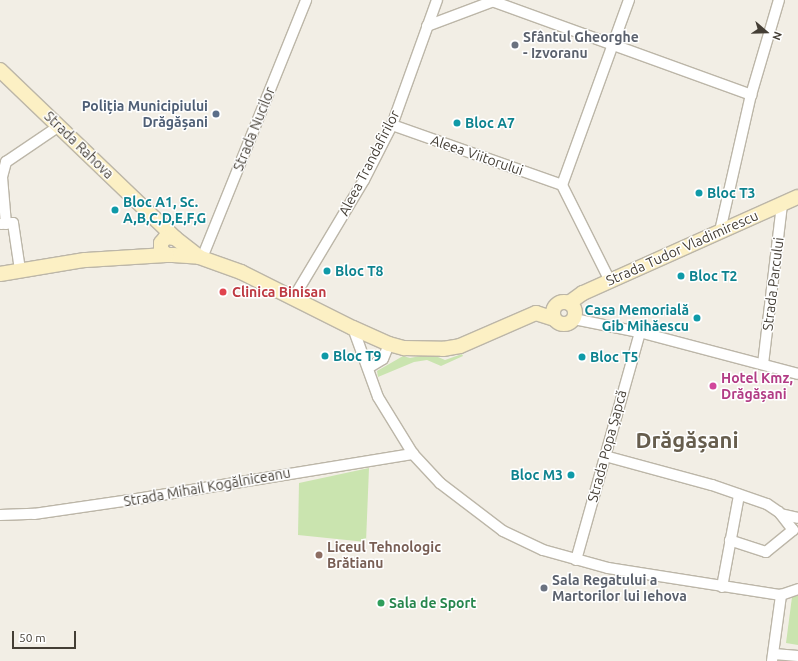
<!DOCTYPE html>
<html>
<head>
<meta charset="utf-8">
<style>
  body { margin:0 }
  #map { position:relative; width:798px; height:661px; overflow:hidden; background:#f2eee5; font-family:Ubuntu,sans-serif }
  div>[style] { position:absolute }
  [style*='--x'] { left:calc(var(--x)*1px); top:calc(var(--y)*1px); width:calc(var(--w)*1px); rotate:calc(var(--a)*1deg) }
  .green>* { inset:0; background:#cae4af }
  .roads { filter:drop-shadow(1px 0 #bcb6a8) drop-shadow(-1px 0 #bcb6a8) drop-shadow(0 1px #bcb6a8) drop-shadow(0 -1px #bcb6a8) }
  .street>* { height:10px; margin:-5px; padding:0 5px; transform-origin:5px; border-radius:5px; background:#fff }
  .secondary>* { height:14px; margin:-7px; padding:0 7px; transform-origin:7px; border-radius:7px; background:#fcf0c4 }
  .secondary>.ring { margin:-7px; padding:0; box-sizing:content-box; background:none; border:14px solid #fcf0c4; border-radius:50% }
  .dots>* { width:11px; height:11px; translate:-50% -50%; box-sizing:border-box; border:2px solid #fff; border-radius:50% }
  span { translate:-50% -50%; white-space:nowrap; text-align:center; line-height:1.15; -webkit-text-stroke:3px #fff; paint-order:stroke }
  .worship-label { font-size:14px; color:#5b616d; font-weight:700 }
  .left { translate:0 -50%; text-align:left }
  .service-label { font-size:14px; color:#4e5e75; font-weight:700 }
  .right { translate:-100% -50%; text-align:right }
  .culture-label { font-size:14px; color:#0d838f; font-weight:700 }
  .street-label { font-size:14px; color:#443e35 }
  .health-label { font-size:14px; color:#be3a42; font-weight:700 }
  .hotel-label { font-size:14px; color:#b23c85; font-weight:700 }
  .education-label { font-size:14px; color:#785e54; font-weight:700 }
  .leisure-label { font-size:14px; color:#27864d; font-weight:700 }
  .town-label { font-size:22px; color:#665d4d; font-weight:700 }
  .north { position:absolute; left:746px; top:12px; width:40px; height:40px; -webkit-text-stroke:3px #fff; paint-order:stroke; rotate:110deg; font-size:11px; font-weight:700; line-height:16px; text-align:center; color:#443e35 }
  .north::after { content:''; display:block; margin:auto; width:14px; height:18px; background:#443e35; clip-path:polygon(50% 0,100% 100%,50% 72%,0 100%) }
  .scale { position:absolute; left:12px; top:631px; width:64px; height:18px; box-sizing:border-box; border:2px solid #443e35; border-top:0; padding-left:5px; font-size:12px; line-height:14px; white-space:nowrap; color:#443e35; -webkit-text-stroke:3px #fff; paint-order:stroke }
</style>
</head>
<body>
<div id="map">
  <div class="green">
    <div style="clip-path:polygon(431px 354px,445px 360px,462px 354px,463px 356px,441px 366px,427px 360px,414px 362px,378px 377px,377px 371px,403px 356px,410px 358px)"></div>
    <div style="clip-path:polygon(369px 468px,366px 542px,298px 535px,299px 483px)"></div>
    <div style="clip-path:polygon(798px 595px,798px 645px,786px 643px,792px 597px)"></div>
  </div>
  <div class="roads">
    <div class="street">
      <div style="--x:492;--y:1;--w:276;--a:19.9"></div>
      <div style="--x:427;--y:26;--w:74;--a:-20.6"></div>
      <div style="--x:392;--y:125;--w:180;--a:19.4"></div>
      <div style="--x:1;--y:224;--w:12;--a:-5"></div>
      <div style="--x:13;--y:223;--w:48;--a:81.5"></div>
      <div style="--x:6;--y:224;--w:47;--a:-94.9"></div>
      <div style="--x:2;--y:177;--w:16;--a:-75"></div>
      <div style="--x:6;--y:162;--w:64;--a:-34.2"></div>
      <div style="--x:720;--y:231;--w:139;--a:-77.2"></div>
      <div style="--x:751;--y:95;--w:99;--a:-73.6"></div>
      <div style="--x:202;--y:258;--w:278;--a:-68"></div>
      <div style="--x:610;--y:281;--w:107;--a:-116.6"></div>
      <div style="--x:562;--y:185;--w:197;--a:-70.1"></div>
      <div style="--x:294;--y:297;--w:136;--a:-59.1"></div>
      <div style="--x:364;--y:180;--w:62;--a:-63"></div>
      <div style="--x:392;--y:125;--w:133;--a:-70.2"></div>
      <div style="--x:574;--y:319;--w:70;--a:11.5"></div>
      <div style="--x:643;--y:333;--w:160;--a:14.8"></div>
      <div style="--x:353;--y:328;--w:73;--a:70.1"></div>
      <div style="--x:378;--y:397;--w:67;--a:58.4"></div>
      <div style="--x:413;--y:454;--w:40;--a:47"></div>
      <div style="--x:440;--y:483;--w:79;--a:37.3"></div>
      <div style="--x:503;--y:531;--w:44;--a:25.4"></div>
      <div style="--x:543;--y:550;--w:67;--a:15.5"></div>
      <div style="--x:608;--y:568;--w:175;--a:8.9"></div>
      <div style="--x:781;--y:595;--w:18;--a:-19"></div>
      <div style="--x:763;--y:364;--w:161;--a:-83.2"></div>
      <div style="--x:368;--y:368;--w:17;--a:-31"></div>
      <div style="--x:383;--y:359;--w:16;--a:-68"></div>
      <div style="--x:605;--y:456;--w:111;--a:15.2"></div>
      <div style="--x:712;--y:485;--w:58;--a:19.1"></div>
      <div style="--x:767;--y:504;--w:14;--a:34"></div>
      <div style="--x:779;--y:512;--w:23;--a:52"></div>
      <div style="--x:793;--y:530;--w:35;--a:141"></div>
      <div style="--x:766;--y:552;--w:38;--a:-162"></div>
      <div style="--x:781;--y:514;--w:17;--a:13"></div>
      <div style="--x:0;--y:515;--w:34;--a:-2"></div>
      <div style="--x:34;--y:514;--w:104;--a:-8.3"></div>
      <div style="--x:137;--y:499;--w:280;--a:-9.3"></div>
      <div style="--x:576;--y:560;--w:236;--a:-74.3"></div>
      <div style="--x:722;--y:587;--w:94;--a:-79.5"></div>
      <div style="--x:774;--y:654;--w:24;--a:5"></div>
      <div style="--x:772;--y:661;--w:67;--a:-82.2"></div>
    </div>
    <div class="secondary">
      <div style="--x:0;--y:70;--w:243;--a:43.8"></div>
      <div style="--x:173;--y:255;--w:26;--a:4"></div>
      <div style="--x:199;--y:257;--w:45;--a:19.7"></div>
      <div style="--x:241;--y:272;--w:125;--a:26.6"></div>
      <div style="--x:353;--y:328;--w:39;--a:24"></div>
      <div style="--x:389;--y:344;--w:16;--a:15"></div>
      <div style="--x:404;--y:348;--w:39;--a:1"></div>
      <div style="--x:443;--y:349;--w:17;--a:-10"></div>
      <div style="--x:460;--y:346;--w:83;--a:-23.5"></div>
      <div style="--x:536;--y:313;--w:19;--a:18"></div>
      <div style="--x:173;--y:255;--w:6;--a:180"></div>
      <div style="--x:167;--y:255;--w:8;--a:-140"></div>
      <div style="--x:161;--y:250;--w:7;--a:-90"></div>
      <div style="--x:161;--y:243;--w:8;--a:-50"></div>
      <div style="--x:166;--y:237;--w:9;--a:6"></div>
      <div style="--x:175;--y:238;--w:31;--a:38"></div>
      <div style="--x:0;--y:274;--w:86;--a:-9.4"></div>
      <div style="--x:85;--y:260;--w:82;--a:-3.5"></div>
      <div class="ring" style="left:553px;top:302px;width:8px;height:8px"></div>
      <div style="--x:569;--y:303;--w:17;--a:-36"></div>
      <div style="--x:583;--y:293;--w:235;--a:-24.1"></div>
    </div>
  </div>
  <div class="dots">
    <div style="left:515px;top:45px;background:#6b7280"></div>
    <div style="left:216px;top:114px;background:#5c6f8a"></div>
    <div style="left:457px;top:123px;background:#0f9aa8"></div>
    <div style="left:699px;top:193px;background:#0f9aa8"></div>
    <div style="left:115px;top:210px;background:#0f9aa8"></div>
    <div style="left:327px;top:271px;background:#0f9aa8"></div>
    <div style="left:681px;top:276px;background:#0f9aa8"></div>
    <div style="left:223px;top:292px;background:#e0444e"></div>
    <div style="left:697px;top:318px;background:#0f9aa8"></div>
    <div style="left:325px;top:356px;background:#0f9aa8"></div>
    <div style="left:582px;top:357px;background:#0f9aa8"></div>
    <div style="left:713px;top:386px;background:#d1479c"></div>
    <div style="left:571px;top:475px;background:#0f9aa8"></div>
    <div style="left:319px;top:555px;background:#8d6e63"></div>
    <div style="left:544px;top:588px;background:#6b7280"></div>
    <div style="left:381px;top:603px;background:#2e9e5b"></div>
  </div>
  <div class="worship-label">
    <span class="left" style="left:523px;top:45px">Sfântul Gheorghe<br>- Izvoranu</span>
    <span class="left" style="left:552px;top:588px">Sala Regatului a<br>Martorilor lui Iehova</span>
  </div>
  <div class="service-label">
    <span class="right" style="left:208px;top:114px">Poliția Municipiului<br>Drăgășani</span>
  </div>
  <div class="culture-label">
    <span class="left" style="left:465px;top:123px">Bloc A7</span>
    <span class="left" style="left:707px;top:193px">Bloc T3</span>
    <span class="left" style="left:123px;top:210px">Bloc A1, Sc.<br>A,B,C,D,E,F,G</span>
    <span class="left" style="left:335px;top:271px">Bloc T8</span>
    <span class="left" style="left:689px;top:276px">Bloc T2</span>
    <span class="right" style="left:689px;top:318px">Casa Memorială<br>Gib Mihăescu</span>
    <span class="left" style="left:333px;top:356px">Bloc T9</span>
    <span class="left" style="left:590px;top:357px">Bloc T5</span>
    <span class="right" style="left:563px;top:475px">Bloc M3</span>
  </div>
  <div class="street-label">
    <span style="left:254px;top:129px;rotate:-68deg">Strada Nucilor</span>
    <span style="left:79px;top:145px;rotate:44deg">Strada Rahova</span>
    <span style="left:477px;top:155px;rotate:19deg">Aleea Viitorului</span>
    <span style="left:369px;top:163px;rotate:-63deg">Aleea Trandafirilor</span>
    <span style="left:682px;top:248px;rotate:-24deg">Strada Tudor Vladimirescu</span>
    <span style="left:773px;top:284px;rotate:-83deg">Strada Parcului</span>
    <span style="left:607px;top:446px;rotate:-75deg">Strada Popa Șapcă</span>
    <span style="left:207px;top:487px;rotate:-10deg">Strada Mihail Kogălniceanu</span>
  </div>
  <div class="health-label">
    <span class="left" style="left:232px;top:292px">Clinica Binisan</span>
  </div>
  <div class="hotel-label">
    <span class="left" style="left:721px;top:386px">Hotel Kmz,<br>Drăgășani</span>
  </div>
  <div class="education-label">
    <span class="left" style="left:327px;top:555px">Liceul Tehnologic<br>Brătianu</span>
  </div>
  <div class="leisure-label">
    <span class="left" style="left:389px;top:603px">Sala de Sport</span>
  </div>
  <div class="town-label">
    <span style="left:687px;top:440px">Drăgășani</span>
  </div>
  <div class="north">N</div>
  <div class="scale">50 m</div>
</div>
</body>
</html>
